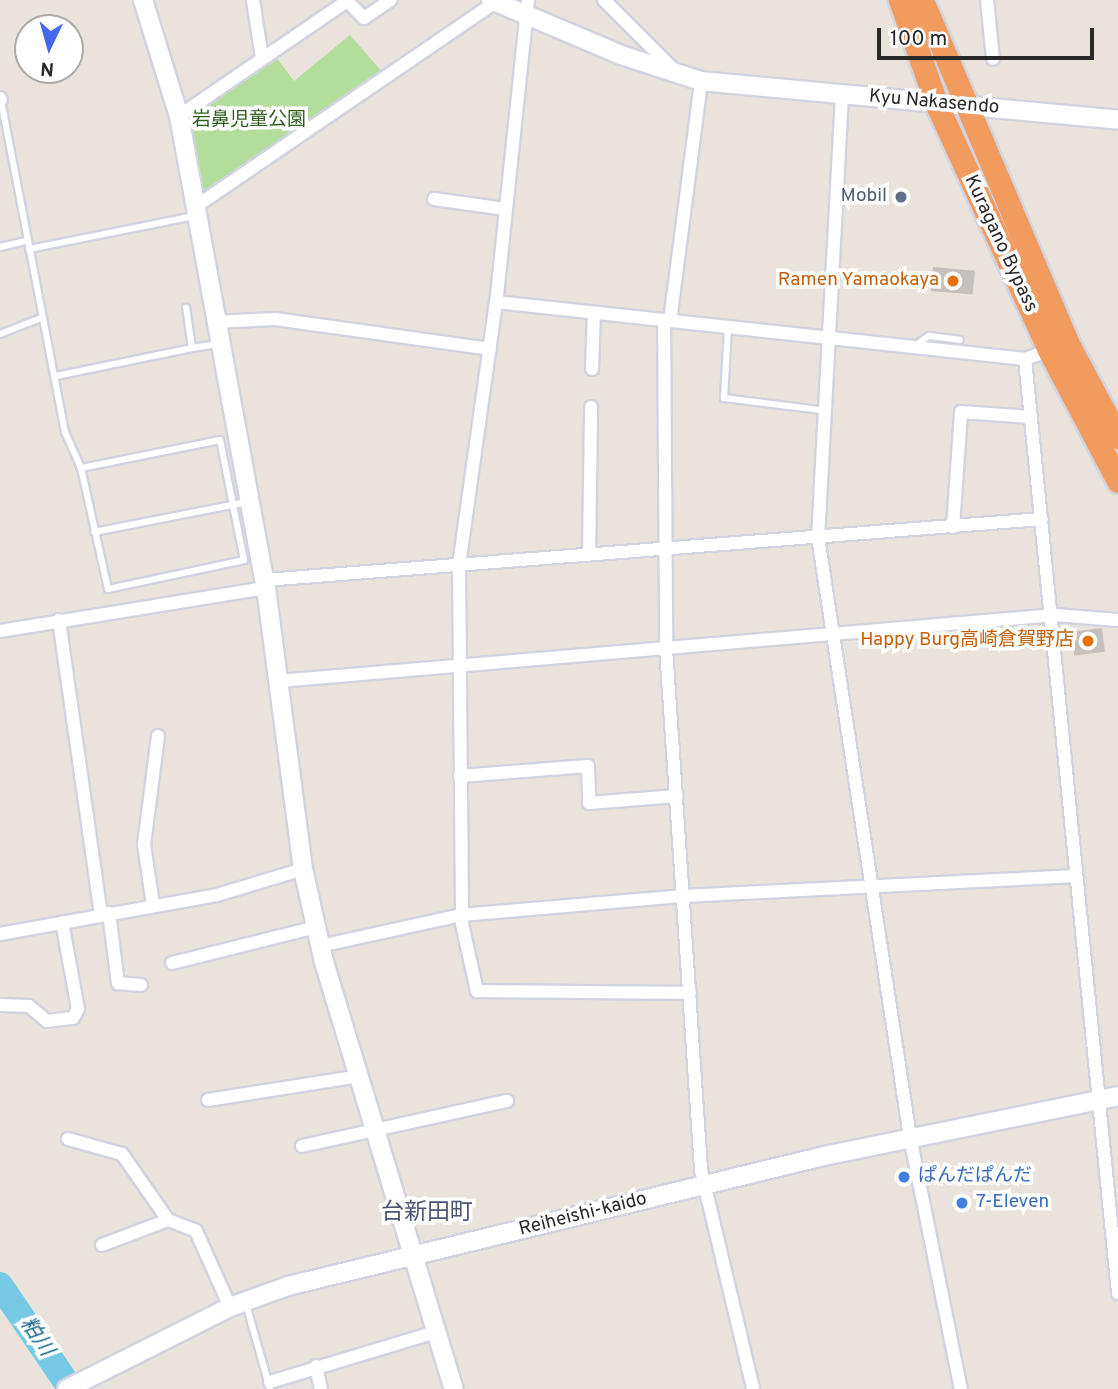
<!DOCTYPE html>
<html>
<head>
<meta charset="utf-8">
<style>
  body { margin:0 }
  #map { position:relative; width:1118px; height:1389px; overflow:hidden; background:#eae3db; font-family:Overpass,"Noto Sans JP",sans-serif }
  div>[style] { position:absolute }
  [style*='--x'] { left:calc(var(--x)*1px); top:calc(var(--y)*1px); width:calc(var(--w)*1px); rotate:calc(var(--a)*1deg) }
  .green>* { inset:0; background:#b3dd9b }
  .river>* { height:26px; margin:-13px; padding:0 13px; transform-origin:13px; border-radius:13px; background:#75c9e5 }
  .building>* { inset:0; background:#c5c0bb; transform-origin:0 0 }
  .roads { filter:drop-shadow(2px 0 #d1d4e0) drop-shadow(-2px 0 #d1d4e0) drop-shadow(0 2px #d1d4e0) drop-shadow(0 -2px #d1d4e0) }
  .lane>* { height:6px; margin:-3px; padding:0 3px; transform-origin:3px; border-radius:3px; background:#fff }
  .street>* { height:12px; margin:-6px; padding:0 6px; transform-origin:6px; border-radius:6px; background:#fff }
  .secondary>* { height:18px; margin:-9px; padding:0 9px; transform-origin:9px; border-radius:9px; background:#fff }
  .highway>* { height:23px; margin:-11.5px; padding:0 11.5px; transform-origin:11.5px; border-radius:11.5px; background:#f29b5e }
  .dots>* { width:19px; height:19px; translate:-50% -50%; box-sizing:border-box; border:4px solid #fff; border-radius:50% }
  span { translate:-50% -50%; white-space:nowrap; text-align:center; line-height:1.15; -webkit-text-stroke:7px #fff; paint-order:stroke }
  .street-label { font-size:19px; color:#282828 }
  .park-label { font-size:19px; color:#2d5f1f }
  .service-label { font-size:19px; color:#4e5e75 }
  .right { translate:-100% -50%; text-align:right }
  .food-label { font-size:19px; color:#c56008 }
  .shop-label { font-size:19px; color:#366cbe }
  .left { translate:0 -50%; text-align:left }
  .water-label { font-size:21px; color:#17678e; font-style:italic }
  .quarter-label { font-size:23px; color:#4d5575 }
  .north { position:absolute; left:14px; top:14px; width:70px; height:70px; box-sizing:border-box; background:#fff; border:2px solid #a9a9a9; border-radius:50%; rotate:185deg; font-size:19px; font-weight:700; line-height:28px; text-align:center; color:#282828 }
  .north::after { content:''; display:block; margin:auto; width:24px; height:32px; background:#4668ec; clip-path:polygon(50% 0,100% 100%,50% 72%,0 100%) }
  .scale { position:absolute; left:877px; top:28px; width:217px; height:32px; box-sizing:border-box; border:4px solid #282828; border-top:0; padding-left:9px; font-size:21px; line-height:24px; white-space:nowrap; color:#282828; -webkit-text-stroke:5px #fff; paint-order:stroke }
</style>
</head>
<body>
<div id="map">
  <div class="green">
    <div style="clip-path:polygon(350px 35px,384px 74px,202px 195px,187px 116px,276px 57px,294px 81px)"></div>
  </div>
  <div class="river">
    <div style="--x:0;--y:1285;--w:126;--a:55.7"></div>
  </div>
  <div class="building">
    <div style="left:933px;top:267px;width:42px;height:24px;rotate:5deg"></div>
    <div style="left:1102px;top:628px;width:24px;height:31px;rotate:83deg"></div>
  </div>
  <div class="roads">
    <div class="lane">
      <div style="--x:1;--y:100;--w:338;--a:79.1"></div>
      <div style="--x:65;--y:432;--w:39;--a:66"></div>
      <div style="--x:81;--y:468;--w:124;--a:77.4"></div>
      <div style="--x:108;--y:589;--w:139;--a:-12"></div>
      <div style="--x:244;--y:560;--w:122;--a:-101.3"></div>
      <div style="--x:220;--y:440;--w:142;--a:168.6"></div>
      <div style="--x:0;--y:247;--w:28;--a:-13"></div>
      <div style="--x:29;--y:249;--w:168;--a:-11.3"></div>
      <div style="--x:728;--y:327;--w:71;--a:93.2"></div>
      <div style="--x:724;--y:398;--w:98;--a:7.1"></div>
      <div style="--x:0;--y:334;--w:44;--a:-21.3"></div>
      <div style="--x:916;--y:345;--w:16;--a:-35"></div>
      <div style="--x:929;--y:336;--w:31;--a:7"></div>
      <div style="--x:192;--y:348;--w:26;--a:-9"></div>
      <div style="--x:56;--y:376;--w:139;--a:-11.6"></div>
      <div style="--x:192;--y:348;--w:41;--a:-98.3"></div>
      <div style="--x:94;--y:532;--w:156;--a:-11.1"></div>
      <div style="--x:246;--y:1304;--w:88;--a:74.2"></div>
    </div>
    <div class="street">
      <div style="--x:253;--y:0;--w:59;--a:81.2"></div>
      <div style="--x:528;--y:0;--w:304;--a:96"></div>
      <div style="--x:496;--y:302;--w:266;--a:98"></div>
      <div style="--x:459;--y:565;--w:359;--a:89.5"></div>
      <div style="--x:462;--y:924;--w:69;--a:77.4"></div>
      <div style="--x:477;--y:991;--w:213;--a:0.5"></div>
      <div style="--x:604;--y:0;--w:105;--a:45"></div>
      <div style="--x:987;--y:0;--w:59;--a:84.2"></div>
      <div style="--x:842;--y:95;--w:443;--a:93.1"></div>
      <div style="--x:818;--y:537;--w:607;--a:81.28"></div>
      <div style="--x:910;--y:1137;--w:257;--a:78.6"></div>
      <div style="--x:0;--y:98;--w:2;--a:63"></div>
      <div style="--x:179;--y:116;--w:204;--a:-34.4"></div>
      <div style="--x:347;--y:1;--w:24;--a:45"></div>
      <div style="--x:364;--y:18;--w:32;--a:-34"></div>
      <div style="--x:434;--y:199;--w:72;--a:8"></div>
      <div style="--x:195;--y:207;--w:363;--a:-34.3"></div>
      <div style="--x:496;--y:302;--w:532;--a:6.15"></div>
      <div style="--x:664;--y:321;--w:327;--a:89.6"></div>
      <div style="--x:666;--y:648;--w:523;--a:86.16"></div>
      <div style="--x:701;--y:1170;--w:225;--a:76.6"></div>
      <div style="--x:670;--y:321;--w:242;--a:-82.6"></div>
      <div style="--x:214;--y:322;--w:61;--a:-2.8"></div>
      <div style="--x:275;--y:319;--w:217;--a:7.9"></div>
      <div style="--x:1049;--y:350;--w:26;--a:159"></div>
      <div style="--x:1025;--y:359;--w:939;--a:84.31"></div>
      <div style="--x:592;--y:369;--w:56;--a:-88"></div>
      <div style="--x:953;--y:527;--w:115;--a:-86"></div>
      <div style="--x:961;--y:412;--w:70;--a:4.1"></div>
      <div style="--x:589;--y:555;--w:148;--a:-89.2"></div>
      <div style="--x:265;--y:580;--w:779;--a:-4.49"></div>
      <div style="--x:59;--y:620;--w:297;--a:81.9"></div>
      <div style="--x:0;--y:631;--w:269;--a:-9.2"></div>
      <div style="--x:279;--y:681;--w:779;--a:-4.86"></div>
      <div style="--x:1055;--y:615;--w:63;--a:4.5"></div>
      <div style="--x:460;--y:776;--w:128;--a:-4.5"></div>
      <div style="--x:588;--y:766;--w:37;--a:88"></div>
      <div style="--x:589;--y:803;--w:88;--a:-4.5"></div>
      <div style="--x:153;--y:905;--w:61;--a:-98.5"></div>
      <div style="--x:144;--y:845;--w:110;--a:-82.7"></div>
      <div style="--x:109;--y:913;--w:71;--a:82.7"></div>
      <div style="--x:118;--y:983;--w:23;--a:5"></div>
      <div style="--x:0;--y:934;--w:220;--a:-10.2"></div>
      <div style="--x:217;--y:895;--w:90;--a:-16.8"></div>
      <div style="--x:320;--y:946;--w:144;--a:-12.4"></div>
      <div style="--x:461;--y:915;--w:224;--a:-4.9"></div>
      <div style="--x:684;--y:896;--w:392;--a:-2.9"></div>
      <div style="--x:172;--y:963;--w:148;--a:-14"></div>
      <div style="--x:0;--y:1005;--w:29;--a:2"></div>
      <div style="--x:29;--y:1006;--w:23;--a:40"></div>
      <div style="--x:47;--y:1021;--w:26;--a:-7"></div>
      <div style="--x:73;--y:1018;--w:10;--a:-61"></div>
      <div style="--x:78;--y:1009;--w:88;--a:-100.4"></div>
      <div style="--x:208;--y:1100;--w:153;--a:-9"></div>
      <div style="--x:68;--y:1139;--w:56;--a:15.5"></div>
      <div style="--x:122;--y:1154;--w:80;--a:55.1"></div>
      <div style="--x:168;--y:1220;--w:30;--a:21"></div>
      <div style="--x:196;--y:1231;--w:83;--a:65.9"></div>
      <div style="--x:302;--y:1146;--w:210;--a:-12.4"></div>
      <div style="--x:102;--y:1245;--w:71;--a:-20.7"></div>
      <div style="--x:316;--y:1366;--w:24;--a:78"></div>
      <div style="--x:270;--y:1382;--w:173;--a:-16.8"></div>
    </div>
    <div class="secondary">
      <div style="--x:143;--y:0;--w:121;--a:72.8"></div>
      <div style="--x:179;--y:116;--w:480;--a:79.6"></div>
      <div style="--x:266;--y:588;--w:283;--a:82.5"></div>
      <div style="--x:303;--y:869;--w:95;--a:77.3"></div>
      <div style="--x:324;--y:962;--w:446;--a:73.1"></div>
      <div style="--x:491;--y:0;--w:141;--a:22.9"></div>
      <div style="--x:621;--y:55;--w:84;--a:18"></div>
      <div style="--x:701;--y:81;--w:419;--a:5.3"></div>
      <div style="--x:67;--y:1389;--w:182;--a:-26.7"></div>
      <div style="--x:230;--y:1307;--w:62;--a:-19.9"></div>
      <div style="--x:288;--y:1286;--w:552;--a:-13.63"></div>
      <div style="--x:824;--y:1156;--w:300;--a:-11.5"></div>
    </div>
    <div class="highway">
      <div style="--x:900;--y:0;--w:109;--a:70.7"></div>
      <div style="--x:936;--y:103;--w:272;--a:65.4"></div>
      <div style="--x:1049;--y:350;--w:148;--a:62.2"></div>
      <div style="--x:922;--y:0;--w:371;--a:67"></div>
      <div style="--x:1067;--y:342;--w:108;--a:61.8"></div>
    </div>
  </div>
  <div class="dots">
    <div style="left:901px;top:197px;background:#5c6f8a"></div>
    <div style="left:953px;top:281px;background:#e8710a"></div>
    <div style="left:1088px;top:641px;background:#e8710a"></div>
    <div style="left:904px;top:1177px;background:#3f7fe0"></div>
    <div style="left:962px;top:1203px;background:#3f7fe0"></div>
  </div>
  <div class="street-label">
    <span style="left:934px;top:103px;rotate:5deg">Kyu Nakasendo</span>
    <span style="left:1000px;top:244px;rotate:65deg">Kuragano Bypass</span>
    <span style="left:583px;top:1215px;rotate:-14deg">Reiheishi-kaido</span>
  </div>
  <div class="park-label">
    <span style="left:249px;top:121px">岩鼻児童公園</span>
  </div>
  <div class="service-label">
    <span class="right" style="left:887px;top:197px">Mobil</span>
  </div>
  <div class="food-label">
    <span class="right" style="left:939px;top:281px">Ramen Yamaokaya</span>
    <span class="right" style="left:1074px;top:641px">Happy Burg高崎倉賀野店</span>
  </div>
  <div class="shop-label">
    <span class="left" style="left:918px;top:1177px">ぱんだぱんだ</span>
    <span class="left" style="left:976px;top:1203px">7-Eleven</span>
  </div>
  <div class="water-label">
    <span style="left:36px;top:1337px;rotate:56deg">粕川</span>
  </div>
  <div class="quarter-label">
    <span style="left:427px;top:1214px">台新田町</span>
  </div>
  <div class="north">N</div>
  <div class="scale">100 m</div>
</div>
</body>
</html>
